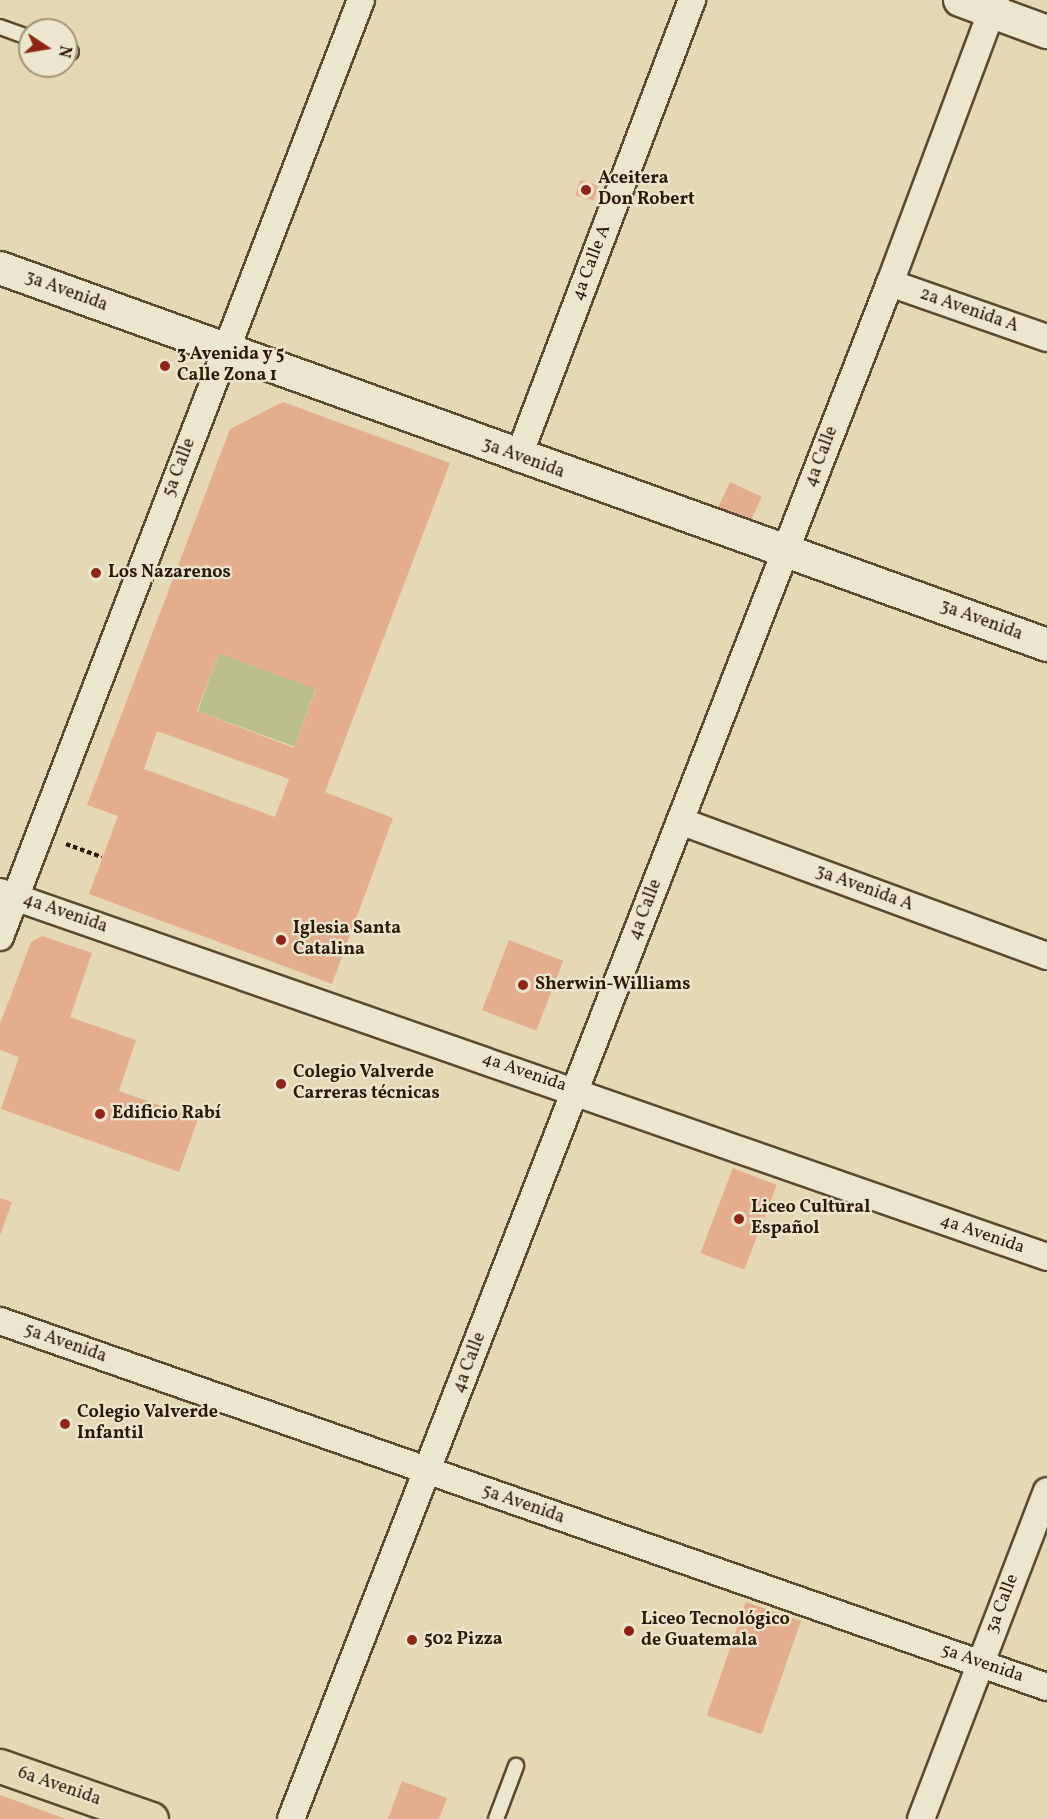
<!DOCTYPE html>
<html>
<head>
<meta charset="utf-8">
<style>
  body { margin:0 }
  #map { position:relative; width:1047px; height:1819px; overflow:hidden; background:#e4d9b4; font-family:Vollkorn,serif }
  div>[style] { position:absolute }
  [style*='--x'] { left:calc(var(--x)*1px); top:calc(var(--y)*1px); width:calc(var(--w)*1px); rotate:calc(var(--a)*1deg) }
  .green>* { inset:0; background:#b9be8a; transform-origin:0 0 }
  .building>* { inset:0; background:#e4ad8e; transform-origin:0 0 }
  .path>* { height:4px; margin-top:-2px; transform-origin:0; background:repeating-linear-gradient(90deg,#2d1904 0 4.5px,transparent 0 7.5px) }
  .roads { filter:drop-shadow(2px 0 #5b4930) drop-shadow(-2px 0 #5b4930) drop-shadow(0 2px #5b4930) drop-shadow(0 -2px #5b4930) }
  .service>* { height:14px; margin:-7px; padding:0 7px; transform-origin:7px; border-radius:7px; background:#ede6ce }
  .minor>* { height:26px; margin:-13px; padding:0 13px; transform-origin:13px; border-radius:13px; background:#ede6ce }
  .tertiary>* { height:32px; margin:-16px; padding:0 16px; transform-origin:16px; border-radius:16px; background:#ede6ce }
  .primary>* { height:33px; margin:-16.5px; padding:0 16.5px; transform-origin:16.5px; border-radius:16.5px; background:#e4d9b4 }
  .dots>* { width:16px; height:16px; translate:-50% -50%; box-sizing:border-box; border:3px solid #ede6ce; border-radius:50% }
  span { translate:-50% -50%; white-space:nowrap; text-align:center; line-height:1.15; -webkit-text-stroke:4.5px #ede6ce; paint-order:stroke }
  .poi-label { font-size:18px; color:#2d1904; font-weight:700 }
  .left { translate:0 -50%; text-align:left }
  .street-label { font-size:18px; color:#2d1904 }
  .north { position:absolute; left:18px; top:18px; width:60px; height:60px; box-sizing:border-box; background:#ede6ce; border:2px solid #a0947d; border-radius:50%; rotate:102deg; font-size:16px; font-weight:700; line-height:24px; text-align:center; color:#2d1904 }
  .north::after { content:''; display:block; margin:auto; width:21px; height:27px; background:#8f2418; clip-path:polygon(50% 0,100% 100%,50% 72%,0 100%) }
</style>
</head>
<body>
<div id="map">
  <div class="green">
    <div style="left:219px;top:653px;width:103px;height:62px;rotate:20deg"></div>
  </div>
  <div class="building">
    <div style="left:580px;top:180px;width:19px;height:16px;rotate:16deg"></div>
    <div style="clip-path:polygon(evenodd,283px 402px,450px 463px,325px 792px,393px 818px,332px 984px,89px 894px,118px 816px,87px 805px,230px 429px,283px 402px,219px 653px,316px 689px,294px 748px,197px 711px,219px 653px,283px 402px,157px 731px,289px 779px,275px 817px,144px 769px,157px 731px)"></div>
    <div style="left:730px;top:482px;width:35px;height:33px;rotate:25deg"></div>
    <div style="clip-path:polygon(42px 936px,92px 953px,70px 1017px,136px 1040px,119px 1091px,198px 1119px,179px 1172px,1px 1109px,19px 1057px,0 1050px,0 1024px,31px 942px)"></div>
    <div style="left:509px;top:940px;width:58px;height:75px;rotate:21deg"></div>
    <div style="left:733px;top:1168px;width:47px;height:91px;rotate:21deg"></div>
    <div style="clip-path:polygon(0 1198px,12px 1202px,0 1235px)"></div>
    <div style="left:746px;top:1602px;width:58px;height:120px;rotate:19deg"></div>
    <div style="clip-path:polygon(402px 1781px,447px 1798px,439px 1819px,388px 1819px)"></div>
    <div style="clip-path:polygon(0 1795px,66px 1819px,0 1819px)"></div>
  </div>
  <div class="path">
    <div style="--x:66;--y:844;--w:38;--a:20"></div>
  </div>
  <div class="roads">
    <div class="service">
      <div style="--x:0;--y:27;--w:32;--a:20"></div>
      <div style="--x:66;--y:51;--w:5;--a:11"></div>
      <div style="--x:496;--y:1819;--w:57;--a:-69.3"></div>
    </div>
    <div class="minor">
      <div style="--x:890;--y:283;--w:166;--a:19.3"></div>
      <div style="--x:518;--y:458;--w:490;--a:-69.2"></div>
      <div style="--x:680;--y:821;--w:391;--a:20.2"></div>
      <div style="--x:0;--y:892;--w:1109;--a:19.22"></div>
      <div style="--x:0;--y:937;--w:1004;--a:-68.93"></div>
      <div style="--x:0;--y:1321;--w:1109;--a:19.27"></div>
      <div style="--x:291;--y:1819;--w:1649;--a:-68.7"></div>
      <div style="--x:890;--y:283;--w:302;--a:-69.5"></div>
      <div style="--x:921;--y:1819;--w:351;--a:-69"></div>
    </div>
    <div class="tertiary">
      <div style="--x:960;--y:0;--w:93;--a:20.2"></div>
      <div style="--x:0;--y:268;--w:1113;--a:19.8"></div>
    </div>
    <div class="primary">
      <div style="--x:0;--y:1766;--w:160;--a:19.3"></div>
    </div>
  </div>
  <div class="dots">
    <div style="left:586px;top:190px;background:#8f2418"></div>
    <div style="left:165px;top:366px;background:#8f2418"></div>
    <div style="left:96px;top:573px;background:#8f2418"></div>
    <div style="left:281px;top:940px;background:#8f2418"></div>
    <div style="left:523px;top:985px;background:#8f2418"></div>
    <div style="left:281px;top:1084px;background:#8f2418"></div>
    <div style="left:100px;top:1114px;background:#8f2418"></div>
    <div style="left:739px;top:1219px;background:#8f2418"></div>
    <div style="left:65px;top:1424px;background:#8f2418"></div>
    <div style="left:629px;top:1631px;background:#8f2418"></div>
    <div style="left:412px;top:1640px;background:#8f2418"></div>
  </div>
  <div class="poi-label">
    <span class="left" style="left:598px;top:190px">Aceitera<br>Don Robert</span>
    <span class="left" style="left:177px;top:366px">3 Avenida y 5<br>Calle Zona 1</span>
    <span class="left" style="left:108px;top:573px">Los Nazarenos</span>
    <span class="left" style="left:293px;top:940px">Iglesia Santa<br>Catalina</span>
    <span class="left" style="left:535px;top:985px">Sherwin-Williams</span>
    <span class="left" style="left:293px;top:1084px">Colegio Valverde<br>Carreras técnicas</span>
    <span class="left" style="left:112px;top:1114px">Edificio Rabí</span>
    <span class="left" style="left:751px;top:1219px">Liceo Cultural<br>Español</span>
    <span class="left" style="left:77px;top:1424px">Colegio Valverde<br>Infantil</span>
    <span class="left" style="left:641px;top:1631px">Liceo Tecnológico<br>de Guatemala</span>
    <span class="left" style="left:424px;top:1640px">502 Pizza</span>
  </div>
  <div class="street-label">
    <span style="left:592px;top:263px;rotate:-69deg">4a Calle A</span>
    <span style="left:66px;top:292px;rotate:20deg">3a Avenida</span>
    <span style="left:969px;top:311px;rotate:19deg">2a Avenida A</span>
    <span style="left:822px;top:457px;rotate:-69deg">4a Calle</span>
    <span style="left:523px;top:459px;rotate:20deg">3a Avenida</span>
    <span style="left:180px;top:468px;rotate:-69deg">5a Calle</span>
    <span style="left:981px;top:621px;rotate:20deg">3a Avenida</span>
    <span style="left:864px;top:889px;rotate:20deg">3a Avenida A</span>
    <span style="left:646px;top:910px;rotate:-69deg">4a Calle</span>
    <span style="left:65px;top:914px;rotate:19deg">4a Avenida</span>
    <span style="left:524px;top:1073px;rotate:19deg">4a Avenida</span>
    <span style="left:982px;top:1235px;rotate:19deg">4a Avenida</span>
    <span style="left:65px;top:1344px;rotate:19deg">5a Avenida</span>
    <span style="left:470px;top:1363px;rotate:-69deg">4a Calle</span>
    <span style="left:523px;top:1505px;rotate:19deg">5a Avenida</span>
    <span style="left:1003px;top:1604px;rotate:-69deg">3a Calle</span>
    <span style="left:982px;top:1664px;rotate:19deg">5a Avenida</span>
    <span style="left:59px;top:1787px;rotate:19deg">6a Avenida</span>
  </div>
  <div class="north">N</div>
</div>
</body>
</html>
